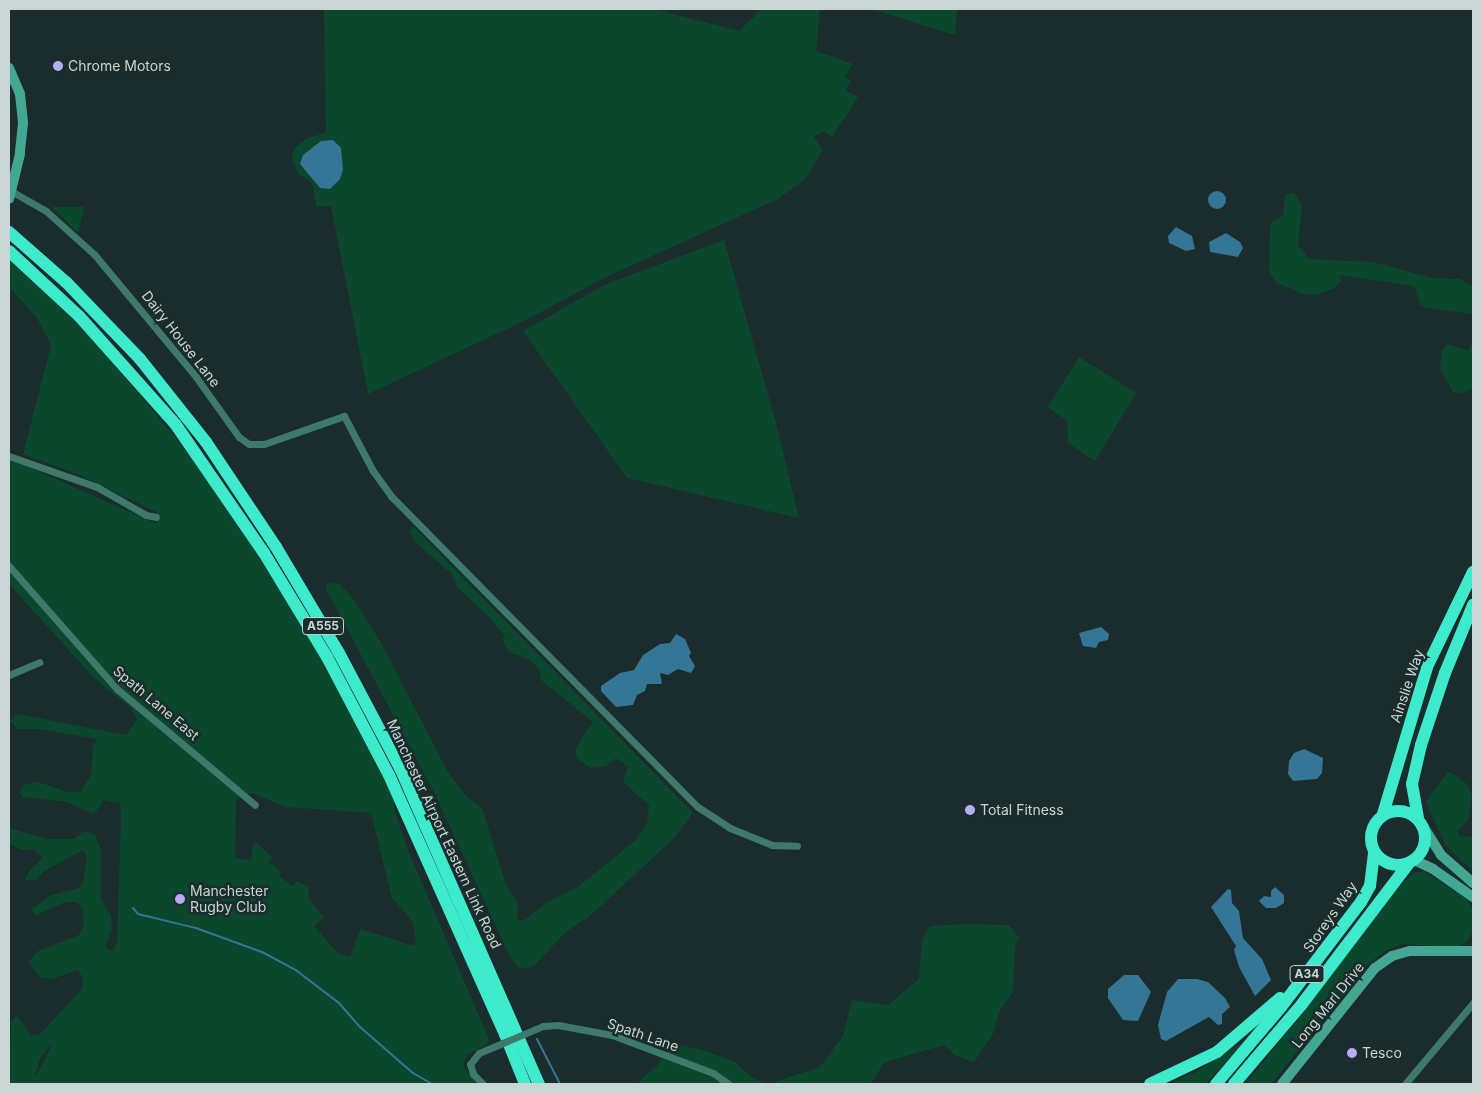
<!DOCTYPE html>
<html>
<head>
<meta charset="utf-8">
<style>
  body { margin:0 }
  #map { position:relative; width:1482px; height:1093px; overflow:hidden; background:#1a2c2c; font-family:Inter,sans-serif }
  div>[style] { position:absolute }
  [style*='--x'] { left:calc(var(--x)*1px); top:calc(var(--y)*1px); width:calc(var(--w)*1px); rotate:calc(var(--a)*1deg) }
  .green>* { inset:0; background:#0a472d }
  .water>* { inset:0; background:#357596 }
  .round { border-radius:50% }
  .stream>* { height:2px; margin:-1px; padding:0 1px; transform-origin:1px; border-radius:1px; background:#357596 }
  .street>* { height:7px; margin:-3.5px; padding:0 3.5px; transform-origin:3.5px; border-radius:3.5px; background:#3f796c }
  .secondary>* { height:10px; margin:-5px; padding:0 5px; transform-origin:5px; border-radius:5px; background:#43a793 }
  .highway>* { height:12px; margin:-6px; padding:0 6px; transform-origin:6px; border-radius:6px; background:#3debcc }
  .highway>.ring { margin:-6px; padding:0; box-sizing:content-box; background:none; border:12px solid #3debcc; border-radius:50% }
  .street-bridge>* { height:7px; margin:-3.5px; padding:0 3.5px; transform-origin:3.5px; border-radius:3.5px; background:#3f796c }
  .dots>* { width:14px; height:14px; translate:-50% -50%; box-sizing:border-box; border:2px solid #1a2c2c; border-radius:50% }
  span { translate:-50% -50%; white-space:nowrap; text-align:center; line-height:1.15; -webkit-text-stroke:5px #1a2c2c; paint-order:stroke }
  .shield-label span { padding:1px 4px; background:#1a2c2c; border:1px solid; border-radius:4px; -webkit-text-stroke-width:0 }
  .shield-label { font-size:12px; color:#cad5d5; font-weight:700 }
  .poi-label { font-size:14px; color:#cad5d5 }
  .left { translate:0 -50%; text-align:left }
  .street-label { font-size:14px; color:#cad5d5 }
  .frame { position:absolute; inset:0; border:10px solid #cad5d5; pointer-events:none }
</style>
</head>
<body>
<div id="map">
  <div class="green">
    <div style="clip-path:polygon(324px 9px,653px 9px,739px 31px,762px 9px,820px 9px,816px 51px,853px 64px,845px 77px,851px 81px,846px 90px,858px 97px,832px 137px,824px 131px,814px 137px,823px 150px,805px 179px,778px 199px,606px 277px,528px 319px,368px 394px,331px 206px,316px 206px,312px 182px,298px 174px,292px 157px,294px 149px,307px 138px,326px 133px)"></div>
    <div style="clip-path:polygon(871px 9px,957px 9px,955px 35px)"></div>
    <div style="clip-path:polygon(1294px 193px,1302px 205px,1298px 245px,1309px 259px,1373px 262px,1432px 278px,1460px 279px,1473px 287px,1473px 314px,1421px 307px,1414px 286px,1339px 275px,1341px 281px,1333px 289px,1315px 295px,1303px 294px,1277px 283px,1269px 272px,1270px 227px,1272px 222px,1283px 215px,1285px 195px)"></div>
    <div style="clip-path:polygon(52px 207px,84px 207px,78px 233px)"></div>
    <div style="clip-path:polygon(724px 240px,775px 419px,799px 518px,627px 478px,523px 331px,604px 285px)"></div>
    <div style="clip-path:polygon(evenodd,12px 260px,94px 341px,213px 482px,332px 676px,397px 803px,393px 805px,407px 848px,489px 1039px,486px 1045px,468px 1054px,463px 1066px,477px 1084px,9px 1084px,11px 1021px,17px 1016px,31px 1036px,40px 1034px,82px 989px,83px 978px,78px 970px,52px 979px,41px 978px,28px 962px,38px 951px,79px 935px,84px 924px,82px 908px,77px 902px,65px 902px,35px 916px,32px 909px,51px 895px,78px 888px,83px 883px,87px 856px,83px 850px,44px 871px,35px 881px,25px 880px,29px 871px,43px 858px,34px 849px,21px 850px,10px 844px,9px 828px,48px 839px,74px 839px,84px 831px,95px 835px,101px 850px,101px 899px,111px 916px,112px 929px,105px 947px,113px 951px,117px 943px,121px 818px,120px 803px,104px 800px,94px 814px,67px 802px,23px 797px,19px 792px,26px 784px,38px 782px,68px 792px,80px 792px,91px 775px,93px 746px,97px 739px,39px 729px,18px 729px,10px 721px,17px 714px,126px 735px,137px 719px,132px 709px,92px 676px,9px 584px,9px 458px,157px 524px,156px 512px,82px 476px,23px 454px,51px 345px,37px 318px,9px 287px,9px 261px,12px 260px,251px 793px,286px 807px,371px 813px,392px 898px,413px 922px,416px 944px,414px 946px,360px 929px,350px 957px,338px 953px,314px 926px,324px 917px,309px 899px,308px 886px,297px 881px,293px 887px,279px 875px,281px 871px,269px 862px,272px 857px,254px 841px,251px 860px,235px 858px,236px 799px,251px 793px,12px 260px,53px 1042px,36px 1077px,35px 1077px,40px 1058px,53px 1042px)"></div>
    <div style="clip-path:polygon(1473px 340px,1473px 387px,1463px 393px,1453px 392px,1440px 368px,1442px 350px,1448px 344px,1468px 351px)"></div>
    <div style="clip-path:polygon(1079px 357px,1136px 393px,1095px 461px,1068px 443px,1067px 421px,1048px 407px)"></div>
    <div style="clip-path:polygon(413px 526px,693px 813px,672px 840px,590px 916px,566px 932px,533px 967px,519px 969px,510px 957px,435px 794px,326px 589px,327px 582px,339px 584px,352px 597px,380px 641px,449px 774px,465px 795px,482px 808px,506px 885px,518px 903px,517px 919px,523px 921px,550px 901px,579px 886px,636px 840px,647px 824px,649px 805px,623px 782px,628px 767px,616px 758px,606px 766px,591px 768px,577px 759px,575px 749px,593px 722px,541px 680px,540px 670px,530px 660px,509px 652px,503px 643px,504px 635px,490px 618px,457px 587px,452px 574px,416px 543px,410px 532px)"></div>
    <div style="clip-path:polygon(1449px 771px,1467px 784px,1472px 795px,1468px 820px,1457px 831px,1460px 836px,1473px 837px,1473px 871px,1446px 846px,1426px 802px)"></div>
    <div style="clip-path:polygon(1424px 871px,1467px 899px,1473px 910px,1473px 930px,1468px 941px,1457px 947px,1401px 944px,1385px 951px,1366px 966px,1271px 1084px,1246px 1084px,1402px 883px,1414px 873px)"></div>
    <div style="clip-path:polygon(964px 924px,1009px 925px,1019px 937px,1015px 947px,1013px 992px,1000px 1010px,993px 1034px,974px 1062px,956px 1056px,944px 1045px,885px 1062px,870px 1084px,768px 1084px,820px 1067px,843px 1036px,852px 1000px,888px 1005px,919px 979px,922px 940px,930px 926px)"></div>
    <div style="clip-path:polygon(668px 1042px,706px 1051px,735px 1062px,749px 1075px,766px 1084px,636px 1084px,656px 1067px,667px 1051px)"></div>
    <div style="clip-path:polygon(1243px 1042px,1206px 1084px,1168px 1084px,1194px 1073px)"></div>
  </div>
  <div class="water">
    <div style="clip-path:polygon(333px 140px,341px 148px,343px 170px,340px 179px,330px 189px,320px 188px,300px 164px,303px 155px,321px 141px)"></div>
    <div class="round" style="left:1208px;top:191px;width:18px;height:18px"></div>
    <div style="clip-path:polygon(1176px 227px,1192px 236px,1195px 249px,1186px 251px,1169px 243px,1168px 236px)"></div>
    <div style="clip-path:polygon(1226px 233px,1240px 242px,1243px 248px,1238px 257px,1210px 252px,1209px 242px)"></div>
    <div style="clip-path:polygon(1101px 627px,1109px 634px,1108px 640px,1099px 642px,1096px 648px,1083px 646px,1079px 633px)"></div>
    <div style="clip-path:polygon(676px 634px,685px 639px,691px 653px,689px 656px,695px 666px,691px 673px,678px 669px,668px 675px,660px 673px,662px 684px,647px 684px,645px 691px,637px 695px,633px 705px,616px 707px,601px 691px,601px 686px,620px 673px,634px 670px,643px 655px,660px 644px,670px 643px)"></div>
    <div style="clip-path:polygon(1304px 749px,1323px 758px,1322px 773px,1317px 779px,1293px 781px,1288px 774px,1289px 761px,1294px 753px)"></div>
    <div style="clip-path:polygon(1275px 887px,1284px 895px,1284px 903px,1276px 908px,1266px 908px,1259px 901px,1264px 896px,1271px 897px,1271px 891px)"></div>
    <div style="clip-path:polygon(1228px 889px,1231px 890px,1232px 903px,1239px 911px,1243px 938px,1262px 959px,1271px 980px,1255px 996px,1239px 967px,1234px 950px,1236px 946px,1211px 907px)"></div>
    <div style="clip-path:polygon(1124px 975px,1138px 975px,1151px 992px,1138px 1021px,1123px 1020px,1108px 998px,1108px 989px)"></div>
    <div style="clip-path:polygon(1178px 979px,1197px 979px,1208px 982px,1225px 998px,1230px 1007px,1222px 1014px,1222px 1024px,1218px 1025px,1209px 1017px,1166px 1041px,1161px 1039px,1158px 1025px,1167px 992px)"></div>
  </div>
  <div class="stream">
    <div style="--x:133;--y:908;--w:8;--a:50"></div>
    <div style="--x:138;--y:914;--w:60;--a:13.6"></div>
    <div style="--x:196;--y:928;--w:70;--a:20"></div>
    <div style="--x:262;--y:952;--w:40;--a:28"></div>
    <div style="--x:297;--y:971;--w:53;--a:37.3"></div>
    <div style="--x:339;--y:1003;--w:32;--a:49"></div>
    <div style="--x:360;--y:1027;--w:70;--a:41"></div>
    <div style="--x:413;--y:1073;--w:22;--a:30"></div>
    <div style="--x:537;--y:1039;--w:51;--a:62.9"></div>
  </div>
  <div class="street">
    <div style="--x:11;--y:191;--w:40;--a:29.7"></div>
    <div style="--x:46;--y:211;--w:64;--a:41.9"></div>
    <div style="--x:94;--y:254;--w:160;--a:50.3"></div>
    <div style="--x:196;--y:377;--w:74;--a:54.4"></div>
    <div style="--x:239;--y:437;--w:12;--a:35"></div>
    <div style="--x:249;--y:444;--w:15;--a:0"></div>
    <div style="--x:264;--y:444;--w:85;--a:-19.3"></div>
    <div style="--x:344;--y:416;--w:62;--a:62.2"></div>
    <div style="--x:373;--y:471;--w:31;--a:54"></div>
    <div style="--x:391;--y:496;--w:437;--a:45.4"></div>
    <div style="--x:698;--y:807;--w:38;--a:33"></div>
    <div style="--x:730;--y:828;--w:45;--a:22"></div>
    <div style="--x:772;--y:845;--w:25;--a:2"></div>
    <div style="--x:9;--y:456;--w:93;--a:19.4"></div>
    <div style="--x:97;--y:487;--w:56;--a:29.7"></div>
    <div style="--x:146;--y:515;--w:10;--a:11"></div>
    <div style="--x:9;--y:566;--w:164;--a:48.7"></div>
    <div style="--x:117;--y:689;--w:180;--a:40"></div>
    <div style="--x:9;--y:675;--w:33;--a:-23"></div>
    <div style="--x:543;--y:1026;--w:15;--a:-4"></div>
    <div style="--x:558;--y:1025;--w:55;--a:10.5"></div>
    <div style="--x:612;--y:1035;--w:108;--a:20.6"></div>
    <div style="--x:713;--y:1073;--w:19;--a:35"></div>
    <div style="--x:479;--y:1053;--w:14;--a:129"></div>
    <div style="--x:470;--y:1064;--w:10;--a:73"></div>
    <div style="--x:473;--y:1074;--w:14;--a:45"></div>
    <div style="--x:1405;--y:1084;--w:106;--a:-50"></div>
  </div>
  <div class="secondary">
    <div style="--x:9;--y:68;--w:28;--a:67"></div>
    <div style="--x:20;--y:94;--w:29;--a:84"></div>
    <div style="--x:23;--y:123;--w:31;--a:96"></div>
    <div style="--x:20;--y:154;--w:46;--a:103.7"></div>
    <div style="--x:1423;--y:826;--w:34;--a:58"></div>
    <div style="--x:1441;--y:855;--w:43;--a:41.2"></div>
    <div style="--x:1414;--y:860;--w:21;--a:25"></div>
    <div style="--x:1433;--y:869;--w:49;--a:35"></div>
    <div style="--x:1282;--y:1084;--w:149;--a:-51.3"></div>
    <div style="--x:1375;--y:968;--w:21;--a:-35"></div>
    <div style="--x:1392;--y:956;--w:19;--a:-16"></div>
    <div style="--x:1410;--y:951;--w:63;--a:0"></div>
  </div>
  <div class="highway">
    <div style="--x:9;--y:232;--w:76;--a:41.3"></div>
    <div style="--x:66;--y:282;--w:107;--a:46.1"></div>
    <div style="--x:140;--y:359;--w:106;--a:51.5"></div>
    <div style="--x:206;--y:442;--w:126;--a:56.3"></div>
    <div style="--x:276;--y:547;--w:123;--a:59.3"></div>
    <div style="--x:339;--y:653;--w:132;--a:62.1"></div>
    <div style="--x:401;--y:770;--w:343;--a:66.3"></div>
    <div style="--x:9;--y:251;--w:96;--a:42.9"></div>
    <div style="--x:79;--y:316;--w:146;--a:48.3"></div>
    <div style="--x:176;--y:425;--w:155;--a:55.5"></div>
    <div style="--x:264;--y:553;--w:122;--a:58.8"></div>
    <div style="--x:327;--y:657;--w:133;--a:62.3"></div>
    <div style="--x:389;--y:775;--w:284;--a:65.9"></div>
    <div style="--x:505;--y:1034;--w:54;--a:68.2"></div>
    <div class="ring" style="left:1371px;top:811px;width:42px;height:42px"></div>
    <div style="--x:1383;--y:814;--w:153;--a:-73.3"></div>
    <div style="--x:1427;--y:667;--w:106;--a:-64.2"></div>
    <div style="--x:1418;--y:818;--w:35;--a:-100"></div>
    <div style="--x:1412;--y:784;--w:40;--a:-77"></div>
    <div style="--x:1421;--y:745;--w:76;--a:-71.6"></div>
    <div style="--x:1445;--y:673;--w:74;--a:-67.6"></div>
    <div style="--x:1150;--y:1084;--w:74;--a:-25.5"></div>
    <div style="--x:1217;--y:1052;--w:83;--a:-40.6"></div>
    <div style="--x:1216;--y:1084;--w:101;--a:-49.8"></div>
    <div style="--x:1281;--y:1007;--w:132;--a:-52.7"></div>
    <div style="--x:1361;--y:902;--w:18;--a:-61"></div>
    <div style="--x:1370;--y:886;--w:34;--a:-83"></div>
    <div style="--x:1234;--y:1084;--w:105;--a:-49.6"></div>
    <div style="--x:1302;--y:1004;--w:177;--a:-52.8"></div>
  </div>
  <div class="street-bridge">
    <div style="--x:479;--y:1053;--w:69;--a:-22.9"></div>
  </div>
  <div class="dots">
    <div style="left:58px;top:66px;background:#b7abf8"></div>
    <div style="left:970px;top:810px;background:#b7abf8"></div>
    <div style="left:180px;top:899px;background:#b7abf8"></div>
    <div style="left:1352px;top:1053px;background:#b7abf8"></div>
  </div>
  <div class="shield-label">
    <span style="left:323px;top:626px">A555</span>
    <span style="left:1307px;top:974px">A34</span>
  </div>
  <div class="poi-label">
    <span class="left" style="left:68px;top:66px">Chrome Motors</span>
    <span class="left" style="left:980px;top:810px">Total Fitness</span>
    <span class="left" style="left:190px;top:899px">Manchester<br>Rugby Club</span>
    <span class="left" style="left:1362px;top:1053px">Tesco</span>
  </div>
  <div class="street-label">
    <span style="left:181px;top:339px;rotate:52deg">Dairy House Lane</span>
    <span style="left:1407px;top:686px;rotate:-71deg">Ainslie Way</span>
    <span style="left:156px;top:703px;rotate:40deg">Spath Lane East</span>
    <span style="left:444px;top:834px;rotate:65deg">Manchester Airport Eastern Link Road</span>
    <span style="left:1330px;top:917px;rotate:-55deg">Storeys Way</span>
    <span style="left:1328px;top:1005px;rotate:-51deg">Long Marl Drive</span>
    <span style="left:643px;top:1035px;rotate:19deg">Spath Lane</span>
  </div>
  <div class="frame"></div>
</div>
</body>
</html>
